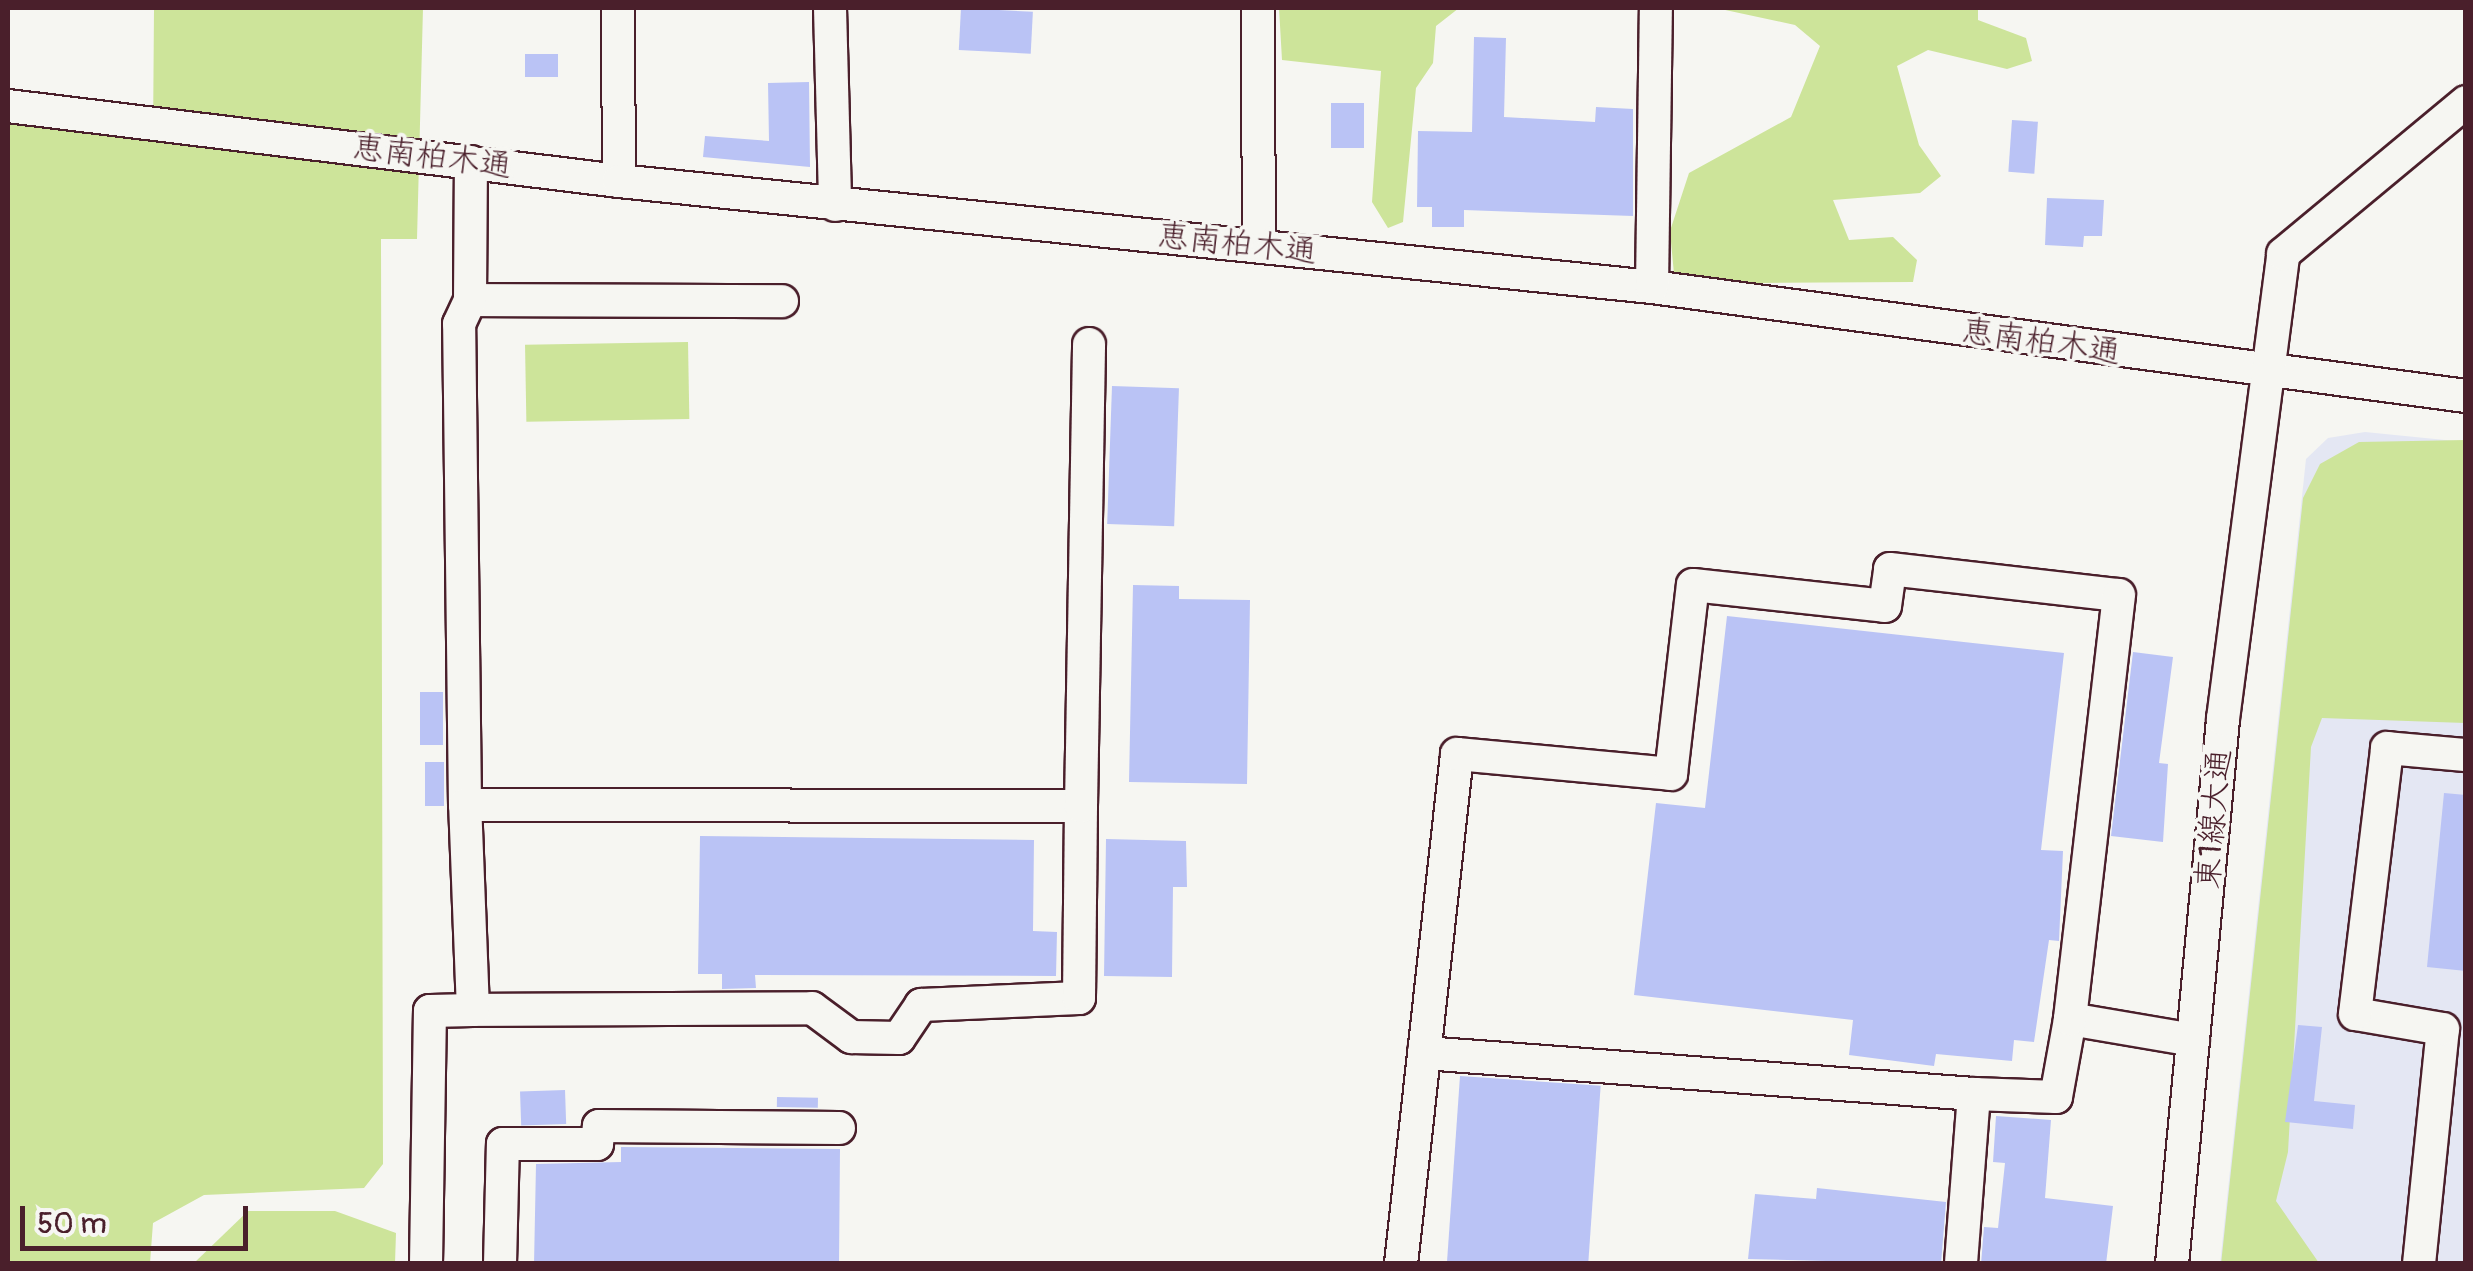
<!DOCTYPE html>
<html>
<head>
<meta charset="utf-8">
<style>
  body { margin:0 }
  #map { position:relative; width:2473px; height:1271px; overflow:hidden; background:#f6f6f2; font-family:Pangolin,"Klee One",sans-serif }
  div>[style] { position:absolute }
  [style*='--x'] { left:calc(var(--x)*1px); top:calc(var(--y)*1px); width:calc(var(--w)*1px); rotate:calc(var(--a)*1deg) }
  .built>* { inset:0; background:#e4e7f3 }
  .green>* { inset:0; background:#cde49a; transform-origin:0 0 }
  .building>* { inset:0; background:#bac3f5; transform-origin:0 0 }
  .roads { filter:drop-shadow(2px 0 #4a1f2b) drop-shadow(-2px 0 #4a1f2b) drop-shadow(0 2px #4a1f2b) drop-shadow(0 -2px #4a1f2b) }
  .minor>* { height:32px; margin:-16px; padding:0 16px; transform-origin:16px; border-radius:16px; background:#f6f6f2 }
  span { translate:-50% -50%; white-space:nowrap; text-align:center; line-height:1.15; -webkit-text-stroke:8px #f6f6f2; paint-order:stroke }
  .street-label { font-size:32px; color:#4a1f2b }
  .frame { position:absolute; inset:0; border:10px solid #4a1f2b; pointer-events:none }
  .scale { position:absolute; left:20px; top:1206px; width:228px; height:45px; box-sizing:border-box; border:5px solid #4a1f2b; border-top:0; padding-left:12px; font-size:30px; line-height:35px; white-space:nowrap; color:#4a1f2b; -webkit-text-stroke:8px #f6f6f2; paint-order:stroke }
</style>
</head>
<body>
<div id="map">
  <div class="built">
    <div style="clip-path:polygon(2365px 432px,2465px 442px,2465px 1263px,2220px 1264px,2306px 459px,2328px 438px)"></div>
  </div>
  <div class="green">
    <div style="clip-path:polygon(154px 8px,423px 8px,417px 239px,381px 239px,383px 1164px,364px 1188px,204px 1195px,153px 1223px,150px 1263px,8px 1264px,8px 122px,153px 137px)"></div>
    <div style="clip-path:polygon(1279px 8px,1459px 8px,1436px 26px,1433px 63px,1416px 88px,1403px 222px,1388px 228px,1372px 202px,1381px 71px,1282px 60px)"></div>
    <div style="clip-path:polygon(1716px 8px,1978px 8px,1978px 20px,2026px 38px,2032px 61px,2007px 69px,1928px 50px,1897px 66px,1919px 145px,1941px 176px,1920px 193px,1833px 200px,1849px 240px,1893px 237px,1917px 260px,1913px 282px,1757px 283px,1674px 274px,1670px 231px,1689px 173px,1791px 117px,1820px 46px,1795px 25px)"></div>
    <div style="left:688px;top:342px;width:77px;height:163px;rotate:89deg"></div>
    <div style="clip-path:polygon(2465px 440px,2465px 723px,2322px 718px,2311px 747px,2288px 1152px,2276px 1201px,2319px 1263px,2221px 1264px,2303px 498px,2320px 464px,2359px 442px)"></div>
    <div style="clip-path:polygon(248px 1211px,335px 1211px,396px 1233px,395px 1263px,194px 1263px)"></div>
  </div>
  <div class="building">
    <div style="left:961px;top:8px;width:72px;height:42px;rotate:3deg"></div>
    <div style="clip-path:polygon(1474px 37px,1506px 38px,1504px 117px,1595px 122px,1596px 107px,1633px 109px,1633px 216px,1464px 210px,1464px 227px,1432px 227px,1432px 207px,1417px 207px,1418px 131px,1472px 132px)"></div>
    <div style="left:525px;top:54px;width:33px;height:23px"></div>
    <div style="clip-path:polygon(809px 82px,810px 167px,703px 157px,705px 136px,769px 141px,768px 83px)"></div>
    <div style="left:1331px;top:103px;width:33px;height:45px"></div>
    <div style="left:2012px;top:120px;width:26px;height:52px;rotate:4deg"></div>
    <div style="clip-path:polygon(2047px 198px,2104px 200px,2102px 236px,2084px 236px,2083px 247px,2045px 245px)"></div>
    <div style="left:1112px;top:386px;width:67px;height:138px;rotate:2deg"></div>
    <div style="clip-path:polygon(1133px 585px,1179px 586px,1179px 599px,1250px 600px,1247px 784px,1129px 782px)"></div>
    <div style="clip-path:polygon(1727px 616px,2064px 653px,2041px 850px,2063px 851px,2059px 941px,2049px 940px,2034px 1042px,2014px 1040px,2012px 1061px,1936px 1054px,1934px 1066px,1849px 1055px,1853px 1020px,1634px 995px,1656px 803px,1705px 808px)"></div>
    <div style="clip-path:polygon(2133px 652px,2173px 657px,2159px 763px,2168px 764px,2163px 842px,2111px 836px)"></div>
    <div style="left:420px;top:692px;width:23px;height:53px"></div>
    <div style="left:425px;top:762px;width:19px;height:44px"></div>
    <div style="clip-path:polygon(2444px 793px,2466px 795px,2466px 971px,2427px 967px)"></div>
    <div style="clip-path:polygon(700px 836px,1034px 840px,1033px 931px,1057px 932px,1056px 976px,755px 975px,756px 988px,722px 989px,722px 974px,698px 974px)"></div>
    <div style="clip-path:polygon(1106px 839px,1186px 841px,1187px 887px,1173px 887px,1172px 977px,1104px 976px)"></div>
    <div style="clip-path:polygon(2298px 1025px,2322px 1027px,2314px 1101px,2355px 1105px,2353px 1129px,2285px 1122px)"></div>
    <div style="left:1460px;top:1076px;width:141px;height:189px;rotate:4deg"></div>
    <div style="left:565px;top:1090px;width:34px;height:45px;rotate:88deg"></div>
    <div style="left:777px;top:1097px;width:41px;height:10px;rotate:1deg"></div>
    <div style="clip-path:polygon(1996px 1116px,2051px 1120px,2045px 1198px,2113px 1206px,2106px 1264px,1981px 1264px,1984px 1227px,1998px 1228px,2005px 1163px,1993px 1162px)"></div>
    <div style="clip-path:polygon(621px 1147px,840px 1149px,839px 1264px,534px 1264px,536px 1164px,621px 1162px)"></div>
    <div style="clip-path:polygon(1817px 1188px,1946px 1202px,1941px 1264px,1748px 1259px,1755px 1194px,1816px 1199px)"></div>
  </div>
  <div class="roads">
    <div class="minor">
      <div style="--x:618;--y:8;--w:173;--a:89.7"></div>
      <div style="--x:830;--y:8;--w:197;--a:88.5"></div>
      <div style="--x:1258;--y:8;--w:238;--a:89.8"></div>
      <div style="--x:8;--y:106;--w:616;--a:7"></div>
      <div style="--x:619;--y:181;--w:1038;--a:5.86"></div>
      <div style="--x:1652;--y:287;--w:821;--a:7.63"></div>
      <div style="--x:1652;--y:287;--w:279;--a:-89.2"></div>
      <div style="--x:470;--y:300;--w:312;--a:0.2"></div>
      <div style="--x:465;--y:805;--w:481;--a:-90.7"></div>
      <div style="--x:459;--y:324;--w:26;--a:-65"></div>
      <div style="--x:470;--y:300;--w:138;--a:-89.6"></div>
      <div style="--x:473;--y:1010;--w:339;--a:-0.3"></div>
      <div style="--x:812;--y:1008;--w:49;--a:36.6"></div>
      <div style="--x:851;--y:1037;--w:48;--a:1.2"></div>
      <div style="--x:899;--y:1038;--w:40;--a:-56"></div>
      <div style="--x:921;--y:1005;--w:158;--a:-2.5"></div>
      <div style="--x:1079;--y:998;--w:192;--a:-89.4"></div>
      <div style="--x:1424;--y:1053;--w:552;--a:4.26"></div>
      <div style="--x:1974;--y:1094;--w:170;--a:94.4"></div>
      <div style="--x:1974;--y:1094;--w:82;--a:2.1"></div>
      <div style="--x:2056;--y:1097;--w:79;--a:-79.8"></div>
      <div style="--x:2070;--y:1019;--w:125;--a:9.7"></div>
      <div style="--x:426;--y:1264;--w:253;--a:-89.1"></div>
      <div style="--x:430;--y:1011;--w:43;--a:-1.3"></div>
      <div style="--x:473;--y:1010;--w:205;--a:-92.2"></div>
      <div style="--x:465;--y:805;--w:616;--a:0.09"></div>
      <div style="--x:1081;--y:806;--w:462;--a:-89"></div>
      <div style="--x:500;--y:1264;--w:120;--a:-88.6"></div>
      <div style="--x:503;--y:1144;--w:94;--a:0"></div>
      <div style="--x:597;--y:1144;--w:18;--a:-84"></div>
      <div style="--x:599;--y:1126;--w:240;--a:0.5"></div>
      <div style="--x:1401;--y:1264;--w:513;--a:-83.73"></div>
      <div style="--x:1457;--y:754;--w:215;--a:5.3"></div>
      <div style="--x:1671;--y:774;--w:190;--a:-83.4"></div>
      <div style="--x:1693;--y:585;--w:193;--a:6.2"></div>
      <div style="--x:1885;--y:606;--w:37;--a:-82"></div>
      <div style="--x:1890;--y:569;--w:230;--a:6.5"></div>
      <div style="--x:2119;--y:595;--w:427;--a:96.6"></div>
      <div style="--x:2172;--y:1264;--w:547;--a:-84.65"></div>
      <div style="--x:2223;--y:719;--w:469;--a:-82.6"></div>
      <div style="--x:2283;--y:254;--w:238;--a:-39.7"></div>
      <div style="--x:2419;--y:1264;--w:236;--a:-84.2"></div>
      <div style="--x:2443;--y:1029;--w:89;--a:-170.3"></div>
      <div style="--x:2355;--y:1014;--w:268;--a:-83.1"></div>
      <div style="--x:2387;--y:748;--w:79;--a:5.1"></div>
    </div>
  </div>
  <div class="street-label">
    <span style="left:432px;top:157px;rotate:7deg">恵南柏木通</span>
    <span style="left:1237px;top:244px;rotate:6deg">恵南柏木通</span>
    <span style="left:2041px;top:342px;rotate:8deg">恵南柏木通</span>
    <span style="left:2214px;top:819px;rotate:-85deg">東1線大通</span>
  </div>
  <div class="frame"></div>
  <div class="scale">50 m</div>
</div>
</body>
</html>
